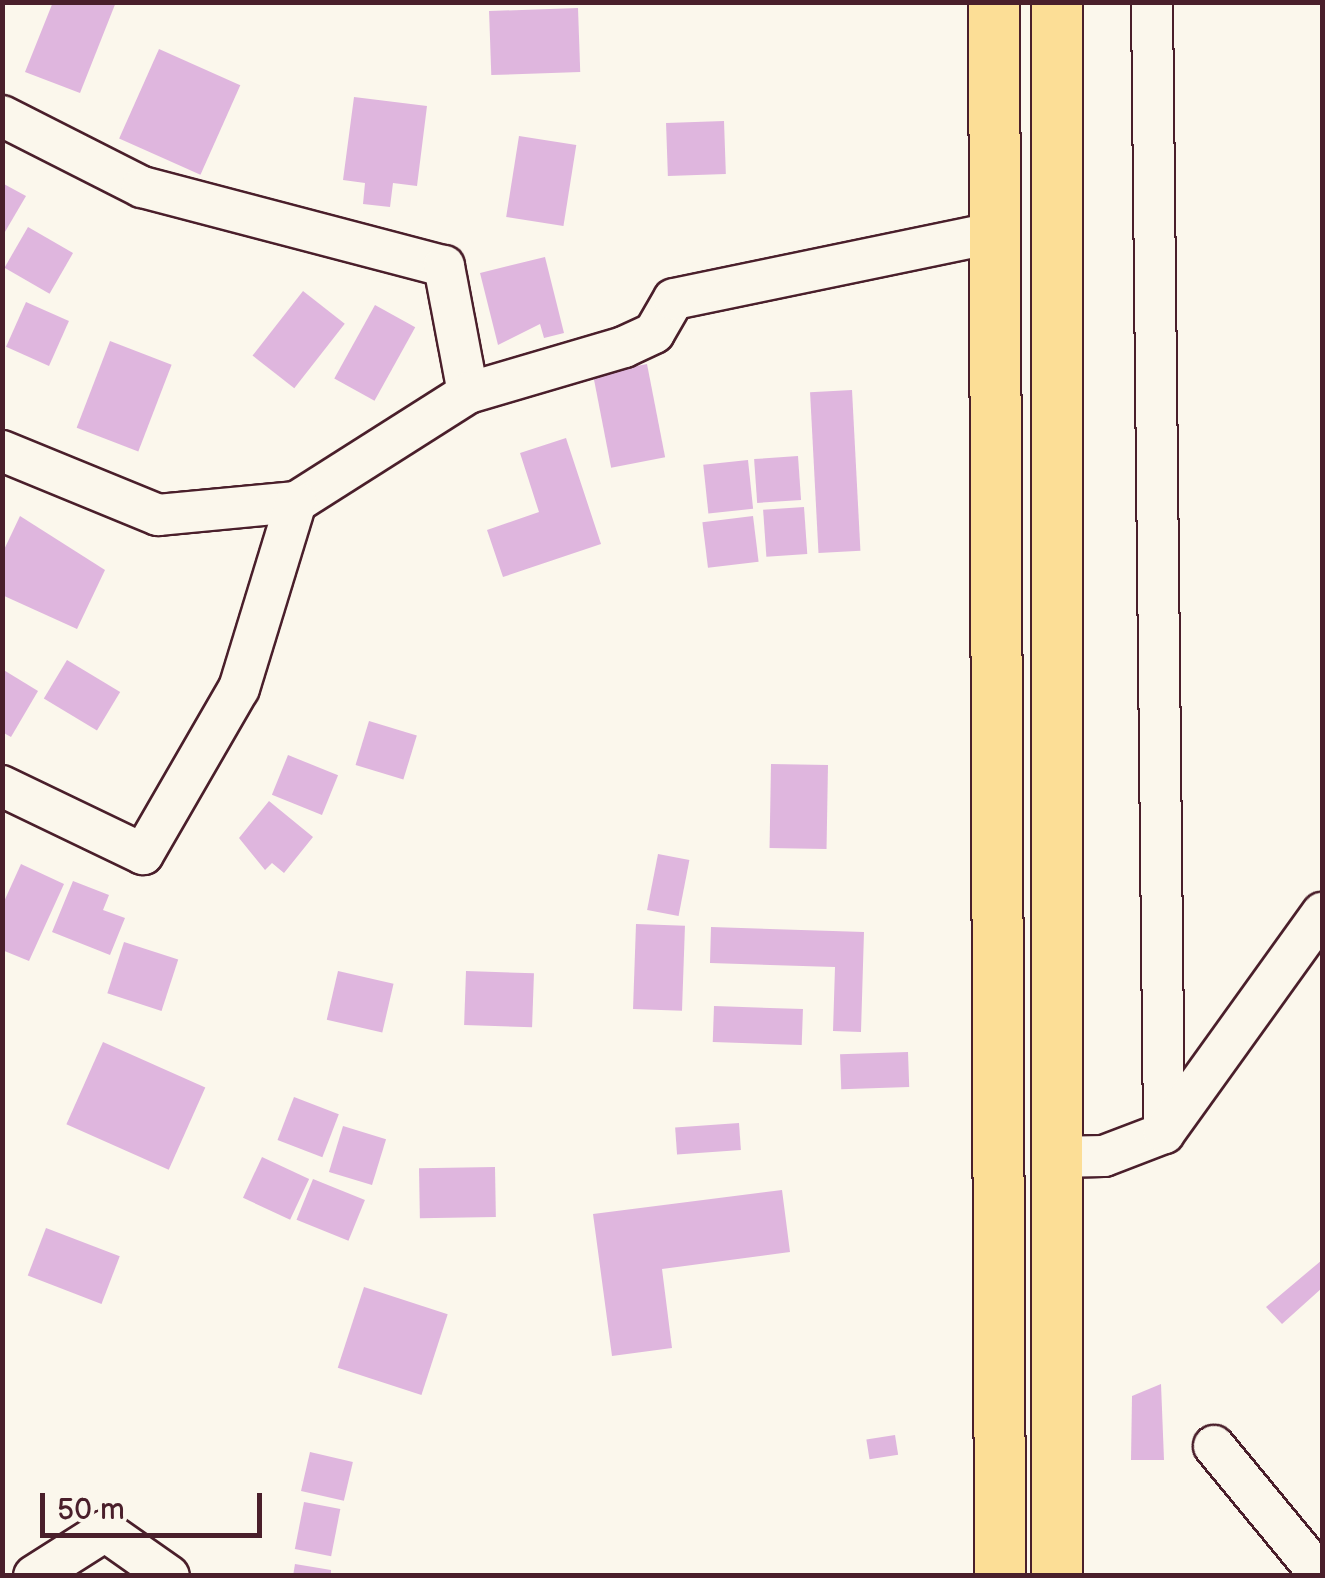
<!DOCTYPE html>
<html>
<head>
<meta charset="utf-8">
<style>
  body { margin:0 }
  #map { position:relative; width:1325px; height:1578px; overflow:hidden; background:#fbf7ec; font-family:"Balsamiq Sans",sans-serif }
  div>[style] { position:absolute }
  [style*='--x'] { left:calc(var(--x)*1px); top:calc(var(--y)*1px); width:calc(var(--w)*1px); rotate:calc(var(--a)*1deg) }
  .building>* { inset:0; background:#dfb6de; transform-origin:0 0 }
  .roads { filter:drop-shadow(2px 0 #4a1f2b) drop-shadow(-2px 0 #4a1f2b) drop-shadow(0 2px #4a1f2b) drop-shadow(0 -2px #4a1f2b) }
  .minor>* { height:40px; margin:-20px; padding:0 20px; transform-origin:20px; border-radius:20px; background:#fbf7ec }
  .major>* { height:50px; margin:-25px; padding:0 25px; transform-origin:25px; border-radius:25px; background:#fcde96 }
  span { translate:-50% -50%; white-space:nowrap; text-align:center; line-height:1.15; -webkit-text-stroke:8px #fbf7ec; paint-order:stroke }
  .frame { position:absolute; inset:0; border:5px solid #4a1f2b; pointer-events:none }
  .scale { position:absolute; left:40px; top:1493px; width:222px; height:45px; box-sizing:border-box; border:5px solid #4a1f2b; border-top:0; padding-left:12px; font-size:30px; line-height:35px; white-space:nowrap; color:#4a1f2b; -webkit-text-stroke:8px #fbf7ec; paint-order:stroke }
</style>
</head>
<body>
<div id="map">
  <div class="building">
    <div style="clip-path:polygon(53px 2px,116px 2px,80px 93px,25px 72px)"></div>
    <div style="left:578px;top:8px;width:64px;height:89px;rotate:88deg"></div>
    <div style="left:159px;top:49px;width:89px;height:98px;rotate:24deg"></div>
    <div style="clip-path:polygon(354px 97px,427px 106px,417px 186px,393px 183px,390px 207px,363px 204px,365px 183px,343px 180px)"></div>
    <div style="left:724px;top:121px;width:53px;height:58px;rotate:88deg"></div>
    <div style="left:519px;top:136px;width:58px;height:82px;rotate:9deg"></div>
    <div style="clip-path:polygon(2px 183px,26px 196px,2px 237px)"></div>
    <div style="left:28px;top:227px;width:52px;height:47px;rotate:30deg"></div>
    <div style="clip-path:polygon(545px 257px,564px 333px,544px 338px,540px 324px,498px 345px,480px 273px)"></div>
    <div style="left:303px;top:291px;width:53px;height:82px;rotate:38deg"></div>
    <div style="left:26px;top:302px;width:47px;height:49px;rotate:24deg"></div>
    <div style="left:375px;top:305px;width:46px;height:84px;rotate:29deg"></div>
    <div style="left:110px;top:341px;width:66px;height:93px;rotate:21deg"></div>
    <div style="left:647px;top:364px;width:95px;height:55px;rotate:79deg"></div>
    <div style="left:852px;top:390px;width:161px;height:42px;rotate:87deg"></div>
    <div style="clip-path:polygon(566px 438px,601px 544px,503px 577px,487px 530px,539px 512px,520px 453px)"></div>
    <div style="left:798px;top:456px;width:44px;height:44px;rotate:86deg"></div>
    <div style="left:748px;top:460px;width:49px;height:45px;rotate:84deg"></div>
    <div style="left:804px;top:507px;width:47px;height:41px;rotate:86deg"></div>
    <div style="clip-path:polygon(20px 516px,105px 570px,77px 629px,2px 595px,2px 554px)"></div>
    <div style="left:753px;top:516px;width:46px;height:51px;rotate:83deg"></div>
    <div style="left:67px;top:660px;width:62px;height:45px;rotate:31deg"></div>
    <div style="clip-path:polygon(2px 669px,38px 691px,11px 737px,2px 732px)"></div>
    <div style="left:369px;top:721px;width:50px;height:46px;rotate:17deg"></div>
    <div style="left:288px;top:755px;width:54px;height:43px;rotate:22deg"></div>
    <div style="left:771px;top:764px;width:57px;height:84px;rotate:1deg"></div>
    <div style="clip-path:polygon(269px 801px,313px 837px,284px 873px,272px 863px,265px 870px,239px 838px)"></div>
    <div style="left:658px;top:854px;width:32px;height:57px;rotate:11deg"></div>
    <div style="clip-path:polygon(21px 864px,64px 884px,29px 961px,2px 950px,2px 906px)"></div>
    <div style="clip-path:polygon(73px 881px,109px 895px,103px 910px,125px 918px,110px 955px,52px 932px)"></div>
    <div style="left:636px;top:924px;width:49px;height:85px;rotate:2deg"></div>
    <div style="clip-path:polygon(711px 927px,864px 932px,861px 1032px,833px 1031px,835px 967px,710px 963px)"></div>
    <div style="left:124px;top:942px;width:57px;height:54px;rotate:18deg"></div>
    <div style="left:338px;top:971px;width:57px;height:50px;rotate:13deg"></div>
    <div style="left:466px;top:971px;width:68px;height:54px;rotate:2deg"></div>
    <div style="left:714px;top:1006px;width:89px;height:36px;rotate:2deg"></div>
    <div style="left:103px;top:1042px;width:112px;height:90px;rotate:24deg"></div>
    <div style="left:908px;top:1052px;width:35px;height:68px;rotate:88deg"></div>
    <div style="left:294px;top:1097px;width:48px;height:46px;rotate:21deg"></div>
    <div style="left:739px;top:1123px;width:27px;height:64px;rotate:86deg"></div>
    <div style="left:343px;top:1126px;width:45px;height:48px;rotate:17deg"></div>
    <div style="left:262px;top:1157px;width:52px;height:45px;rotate:25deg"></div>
    <div style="left:495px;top:1167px;width:50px;height:76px;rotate:89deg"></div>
    <div style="left:313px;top:1179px;width:56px;height:44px;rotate:22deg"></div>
    <div style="clip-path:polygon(782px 1190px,790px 1252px,662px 1269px,672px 1348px,612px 1356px,593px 1214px)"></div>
    <div style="left:46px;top:1228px;width:79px;height:51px;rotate:21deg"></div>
    <div style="clip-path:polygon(1322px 1260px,1322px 1288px,1282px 1324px,1266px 1307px)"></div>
    <div style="left:364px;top:1287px;width:88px;height:85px;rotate:18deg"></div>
    <div style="clip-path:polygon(1161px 1384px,1164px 1460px,1131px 1460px,1132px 1396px)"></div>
    <div style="left:895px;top:1435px;width:20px;height:29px;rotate:81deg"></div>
    <div style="left:310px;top:1452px;width:44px;height:40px;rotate:13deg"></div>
    <div style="left:304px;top:1502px;width:37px;height:48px;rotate:11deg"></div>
    <div style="clip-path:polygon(295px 1564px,331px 1570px,331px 1576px,293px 1576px)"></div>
  </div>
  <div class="roads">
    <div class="minor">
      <div style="--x:1152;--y:2;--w:1131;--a:89.39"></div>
      <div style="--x:2;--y:116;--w:157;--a:26.9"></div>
      <div style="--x:142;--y:187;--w:312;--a:14.7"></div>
      <div style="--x:444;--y:266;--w:129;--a:79.3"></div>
      <div style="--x:468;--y:393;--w:204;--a:147.6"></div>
      <div style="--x:468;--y:393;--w:163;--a:-16.4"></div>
      <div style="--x:624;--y:347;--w:33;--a:-25"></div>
      <div style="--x:654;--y:333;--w:39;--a:-60"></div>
      <div style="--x:674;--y:299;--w:327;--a:-11.7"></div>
      <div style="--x:2;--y:451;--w:169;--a:22.3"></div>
      <div style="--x:158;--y:515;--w:139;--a:-5.4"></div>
      <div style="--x:296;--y:502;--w:195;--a:107"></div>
      <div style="--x:239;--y:688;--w:192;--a:120"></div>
      <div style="--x:143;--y:854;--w:157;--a:-154.3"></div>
      <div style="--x:1052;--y:1157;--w:52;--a:-1.1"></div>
      <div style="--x:1104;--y:1156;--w:64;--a:-21"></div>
      <div style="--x:1164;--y:1133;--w:271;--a:-54.3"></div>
      <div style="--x:1214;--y:1446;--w:168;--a:50.5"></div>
      <div style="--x:34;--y:1576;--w:84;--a:-32.4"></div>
      <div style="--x:105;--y:1531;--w:78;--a:35.1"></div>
    </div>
    <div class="major">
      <div style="--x:994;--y:2;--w:1574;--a:89.78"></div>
      <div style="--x:1057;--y:2;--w:1574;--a:90"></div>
    </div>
  </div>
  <div class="frame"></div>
  <div class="scale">50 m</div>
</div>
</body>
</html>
